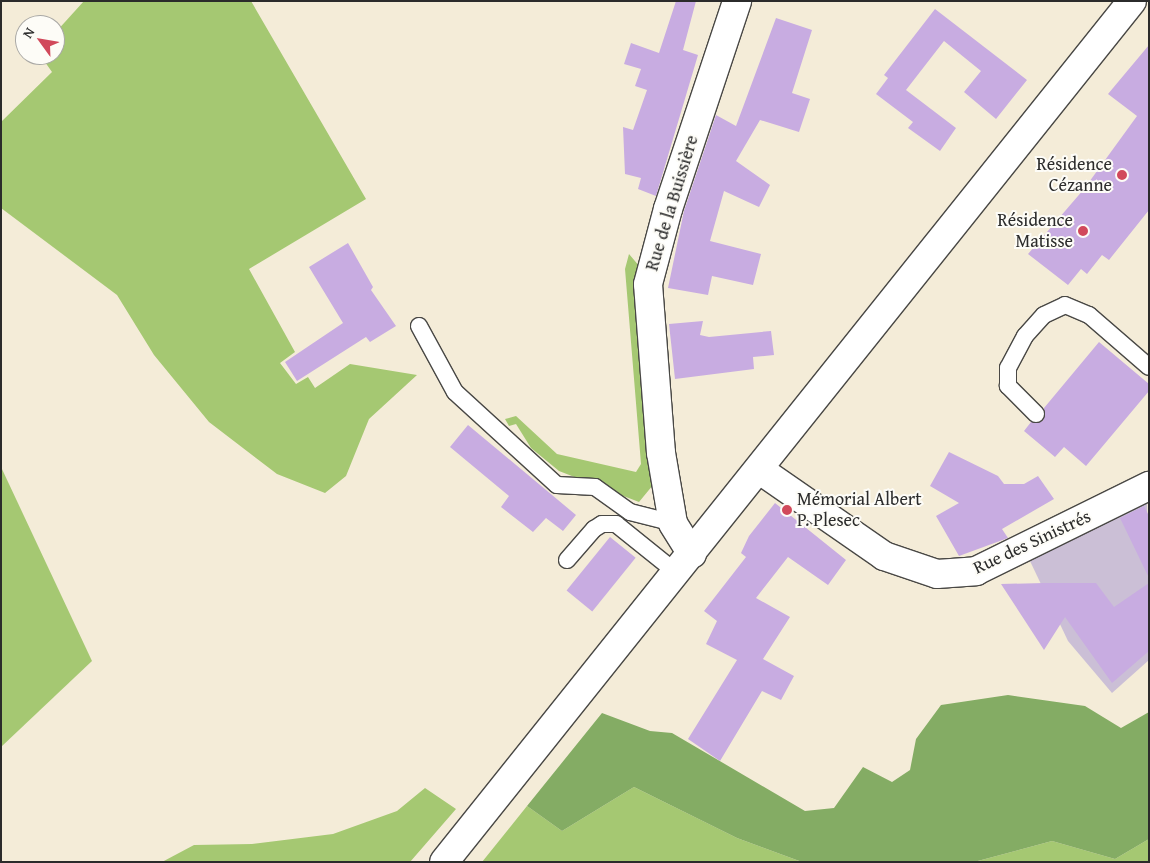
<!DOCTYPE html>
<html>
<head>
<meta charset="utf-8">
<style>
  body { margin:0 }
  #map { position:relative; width:1150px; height:863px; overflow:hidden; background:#f4ecd8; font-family:"Gentium Book Plus",serif }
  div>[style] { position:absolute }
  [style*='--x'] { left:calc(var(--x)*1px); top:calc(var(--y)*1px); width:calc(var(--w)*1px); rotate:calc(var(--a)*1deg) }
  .industrial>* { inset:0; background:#cbbfd6 }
  .green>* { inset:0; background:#a5c872 }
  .forest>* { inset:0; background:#84ac64 }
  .building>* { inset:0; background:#c8ace1; transform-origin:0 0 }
  .roads { filter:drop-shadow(1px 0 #494845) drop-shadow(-1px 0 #494845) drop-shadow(0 1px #494845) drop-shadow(0 -1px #494845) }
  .lane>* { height:16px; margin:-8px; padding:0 8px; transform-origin:8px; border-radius:8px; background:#fff }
  .street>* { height:28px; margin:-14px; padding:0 14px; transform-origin:14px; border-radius:14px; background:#fff }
  .primary>* { height:28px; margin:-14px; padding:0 14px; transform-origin:14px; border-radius:14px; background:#fff }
  .dots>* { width:14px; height:14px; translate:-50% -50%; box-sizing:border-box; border:2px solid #fdfcf7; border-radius:50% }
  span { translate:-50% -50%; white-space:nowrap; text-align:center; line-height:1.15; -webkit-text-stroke:4px #fdfcf7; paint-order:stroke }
  .poi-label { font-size:18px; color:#2b2b2b }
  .right { translate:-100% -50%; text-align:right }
  .left { translate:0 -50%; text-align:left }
  .street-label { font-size:18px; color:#2b2b2b }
  .frame { position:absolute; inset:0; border:2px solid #2b2b2b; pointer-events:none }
  .north { position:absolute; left:15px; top:15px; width:50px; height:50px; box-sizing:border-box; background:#fdfcf7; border:1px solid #a9a8a5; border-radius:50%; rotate:302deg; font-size:14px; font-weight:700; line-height:20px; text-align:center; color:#2b2b2b }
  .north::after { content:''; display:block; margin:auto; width:18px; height:22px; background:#d1495b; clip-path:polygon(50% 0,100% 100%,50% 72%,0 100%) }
</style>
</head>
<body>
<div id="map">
  <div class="industrial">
    <div style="clip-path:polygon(1147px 498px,1149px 660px,1112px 693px,1068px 641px,1030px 561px)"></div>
  </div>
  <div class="green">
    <div style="clip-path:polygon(84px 1px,251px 1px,366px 199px,249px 269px,295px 352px,280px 363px,296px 384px,308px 377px,315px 388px,350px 364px,417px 375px,369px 419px,346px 476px,325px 493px,277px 474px,209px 422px,154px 355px,117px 295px,1px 208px,1px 122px,52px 72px,40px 55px,55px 55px,55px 33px)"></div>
    <div style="clip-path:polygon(629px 254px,640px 267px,653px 485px,639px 502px,559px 471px,531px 448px,516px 424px,509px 426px,505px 419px,516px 416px,557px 454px,636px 472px,641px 464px,625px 269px)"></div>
    <div style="clip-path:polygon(1px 467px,92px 661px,1px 747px)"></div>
    <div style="clip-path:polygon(634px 787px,737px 838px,802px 862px,482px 862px,527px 806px,562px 831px)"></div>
    <div style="clip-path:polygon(425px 788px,456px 809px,410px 862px,162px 862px,194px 845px,252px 844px,333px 834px,397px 811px)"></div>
    <div style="clip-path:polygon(1149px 839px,1149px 862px,974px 862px,1052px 841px,1115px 859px)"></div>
  </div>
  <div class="forest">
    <div style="clip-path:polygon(1008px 695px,1085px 706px,1121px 728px,1149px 712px,1149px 839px,1115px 859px,1052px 841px,974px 862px,802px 862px,737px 838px,634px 787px,562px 831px,527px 806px,602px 713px,650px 731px,672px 733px,805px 811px,834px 808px,863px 767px,892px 782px,910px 770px,916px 739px,941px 705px)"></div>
  </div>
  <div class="building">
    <div style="clip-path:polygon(676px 1px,696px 1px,683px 50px,698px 55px,656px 196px,638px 189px,641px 178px,625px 174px,623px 127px,633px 130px,647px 90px,635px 86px,641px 69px,624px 64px,631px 43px,659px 53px)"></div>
    <div style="clip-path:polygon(935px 9px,1027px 80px,996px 119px,964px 92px,981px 71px,944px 41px,906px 90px,956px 128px,940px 151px,908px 128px,913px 122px,876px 94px,888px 78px,884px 75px)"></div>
    <div style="clip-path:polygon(776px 18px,812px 30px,792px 93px,810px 99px,799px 132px,760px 120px,736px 161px,770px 185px,759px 207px,724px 191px,710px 241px,761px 254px,753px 285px,712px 276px,708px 295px,668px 288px,684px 211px,716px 115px,736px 126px)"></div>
    <div style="clip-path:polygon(1149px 45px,1149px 210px,1109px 260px,1102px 255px,1087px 274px,1081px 269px,1068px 285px,1028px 254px,1084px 189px,1137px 116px,1108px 94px)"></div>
    <div style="clip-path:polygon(348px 243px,373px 287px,371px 290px,396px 326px,370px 342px,366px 337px,297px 381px,285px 362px,343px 323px,309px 267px)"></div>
    <div style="clip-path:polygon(703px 321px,700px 335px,709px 337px,771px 331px,774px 355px,753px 357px,754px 369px,675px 379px,669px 324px)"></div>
    <div style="clip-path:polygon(1099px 342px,1149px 384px,1149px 391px,1086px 466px,1064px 447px,1055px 457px,1024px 431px,1031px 422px,1043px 421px,1044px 408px)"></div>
    <div style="clip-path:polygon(468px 425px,576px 515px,563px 531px,546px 518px,533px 532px,501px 507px,509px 496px,450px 447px)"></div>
    <div style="clip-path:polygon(949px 452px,998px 476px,1004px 484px,1024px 484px,1038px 476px,1054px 499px,1002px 529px,1008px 538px,959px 556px,936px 516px,959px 503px,930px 486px)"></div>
    <div style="clip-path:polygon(775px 503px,846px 560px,828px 585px,788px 557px,756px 598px,790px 617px,763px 659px,794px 676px,781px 700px,762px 691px,720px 761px,688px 739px,737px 660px,706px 644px,717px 621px,704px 611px,746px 557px,741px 553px,749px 536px)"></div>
    <div style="clip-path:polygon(1144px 506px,1149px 516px,1149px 578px,1120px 518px)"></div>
    <div style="left:610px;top:537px;width:33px;height:69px;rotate:39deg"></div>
    <div style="clip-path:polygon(1044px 583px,1096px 583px,1114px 607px,1149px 583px,1149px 651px,1112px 683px,1065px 617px,1044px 650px,1001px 584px)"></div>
  </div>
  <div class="roads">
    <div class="lane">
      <div style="--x:419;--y:326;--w:75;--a:61.4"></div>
      <div style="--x:455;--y:392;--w:138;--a:42.4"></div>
      <div style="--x:557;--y:485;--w:38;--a:3"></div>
      <div style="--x:595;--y:487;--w:43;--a:35.5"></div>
      <div style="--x:630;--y:512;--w:44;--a:14.3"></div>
      <div style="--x:1036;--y:414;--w:40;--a:-135"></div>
      <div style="--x:1008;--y:386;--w:18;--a:-90"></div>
      <div style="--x:1008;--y:368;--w:36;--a:-62"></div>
      <div style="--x:1025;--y:336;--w:28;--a:-48"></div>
      <div style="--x:1044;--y:315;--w:23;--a:-25"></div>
      <div style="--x:1065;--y:305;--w:26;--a:23"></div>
      <div style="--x:1089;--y:315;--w:79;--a:40.9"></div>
      <div style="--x:567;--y:560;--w:41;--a:-48.9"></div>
      <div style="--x:594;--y:529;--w:9;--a:-32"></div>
      <div style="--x:602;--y:524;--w:14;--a:0"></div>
      <div style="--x:616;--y:524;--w:78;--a:38.8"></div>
    </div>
    <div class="street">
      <div style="--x:760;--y:470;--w:151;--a:34.7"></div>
      <div style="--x:884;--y:556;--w:56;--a:18.8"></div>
      <div style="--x:937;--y:574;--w:39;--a:-4"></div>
      <div style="--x:976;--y:571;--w:193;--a:-26.2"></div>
      <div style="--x:692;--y:554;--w:36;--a:-122"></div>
      <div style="--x:673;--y:523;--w:71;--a:-99.7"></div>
      <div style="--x:661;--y:453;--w:169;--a:-94.4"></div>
      <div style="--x:648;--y:284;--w:78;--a:-75.1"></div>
      <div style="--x:668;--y:209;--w:219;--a:-71.6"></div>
    </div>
    <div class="primary">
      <div style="--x:444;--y:862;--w:1102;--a:-51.37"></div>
    </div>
  </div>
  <div class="dots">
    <div style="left:1122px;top:175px;background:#d1495b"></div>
    <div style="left:1083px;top:231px;background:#d1495b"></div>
    <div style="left:787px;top:510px;background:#d1495b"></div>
  </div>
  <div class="poi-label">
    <span class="right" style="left:1112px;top:175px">Résidence<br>Cézanne</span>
    <span class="right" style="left:1073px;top:231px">Résidence<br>Matisse</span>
    <span class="left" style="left:797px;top:510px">Mémorial Albert<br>P. Plesec</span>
  </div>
  <div class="street-label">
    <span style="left:672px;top:203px;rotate:-73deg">Rue de la Buissière</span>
    <span style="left:1032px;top:542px;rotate:-25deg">Rue des Sinistrés</span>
  </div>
  <div class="frame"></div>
  <div class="north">N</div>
</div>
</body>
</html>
